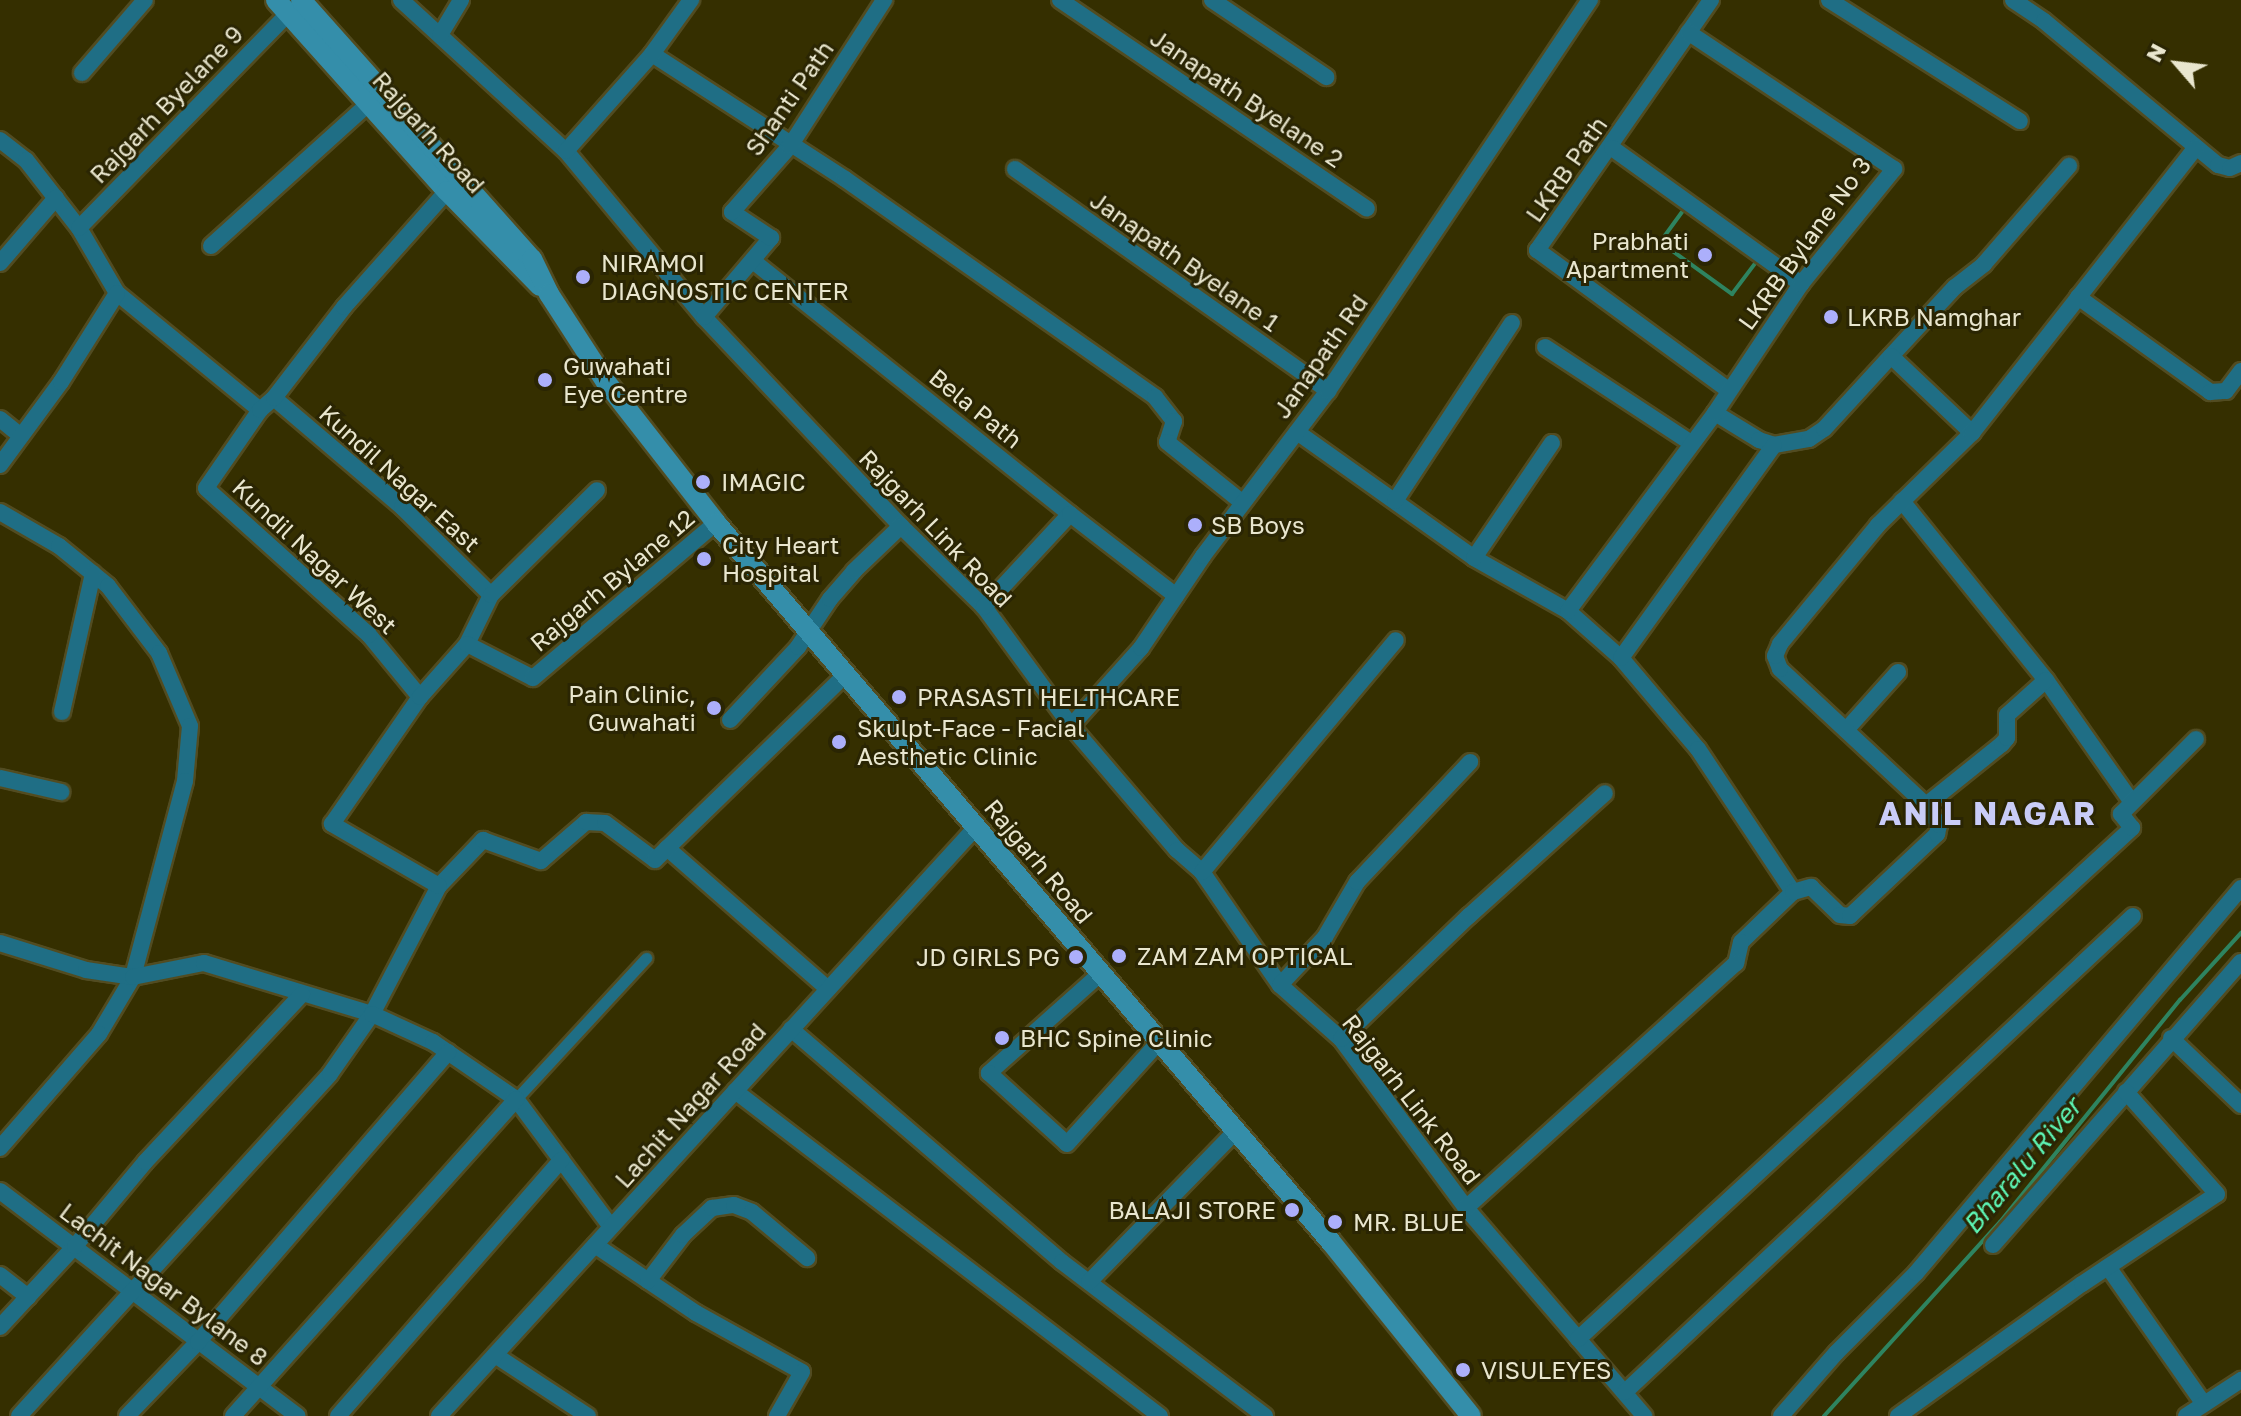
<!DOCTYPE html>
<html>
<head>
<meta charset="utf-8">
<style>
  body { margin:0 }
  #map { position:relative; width:2241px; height:1416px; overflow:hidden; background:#352f00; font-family:"Golos Text",sans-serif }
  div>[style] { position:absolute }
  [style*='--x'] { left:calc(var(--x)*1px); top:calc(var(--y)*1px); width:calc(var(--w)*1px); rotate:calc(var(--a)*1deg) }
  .stream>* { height:4px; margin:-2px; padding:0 2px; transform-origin:2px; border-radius:2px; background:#2e8460 }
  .roads { filter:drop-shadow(2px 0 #524c21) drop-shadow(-2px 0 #524c21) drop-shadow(0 2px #524c21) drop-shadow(0 -2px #524c21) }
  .pedestrian>* { height:11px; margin:-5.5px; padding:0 5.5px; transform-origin:5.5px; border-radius:5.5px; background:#1f6e85 }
  .minor>* { height:16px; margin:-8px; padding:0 8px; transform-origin:8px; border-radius:8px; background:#1f6e85 }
  .secondary>* { height:20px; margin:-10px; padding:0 10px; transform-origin:10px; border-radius:10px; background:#348eaa }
  .dots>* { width:22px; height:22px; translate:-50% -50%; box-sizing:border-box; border:4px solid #2a2503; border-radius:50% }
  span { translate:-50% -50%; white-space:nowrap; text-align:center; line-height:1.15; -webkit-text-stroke:6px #2a2503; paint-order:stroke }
  .street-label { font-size:24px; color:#e9e6ce }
  .poi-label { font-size:24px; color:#e9e6ce }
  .right { translate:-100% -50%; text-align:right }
  .left { translate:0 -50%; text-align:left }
  .water-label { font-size:26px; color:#5df5b5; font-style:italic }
  .district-label { font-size:32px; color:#c9ccf7; font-weight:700; letter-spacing:2px }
  .north { position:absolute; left:2137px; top:24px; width:80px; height:80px; -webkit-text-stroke:6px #2a2503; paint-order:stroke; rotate:298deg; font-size:22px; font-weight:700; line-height:32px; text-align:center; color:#e9e6ce }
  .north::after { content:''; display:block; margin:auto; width:28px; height:36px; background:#e9e6ce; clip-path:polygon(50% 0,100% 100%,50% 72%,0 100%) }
</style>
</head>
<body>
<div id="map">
  <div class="stream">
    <div style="--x:1682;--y:212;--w:37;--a:126"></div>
    <div style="--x:1660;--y:242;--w:89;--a:35.8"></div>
    <div style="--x:1732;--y:294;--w:39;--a:-53"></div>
    <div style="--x:1824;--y:1416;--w:262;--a:-47.8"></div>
    <div style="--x:2000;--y:1222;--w:286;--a:-51"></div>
    <div style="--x:2180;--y:1000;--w:91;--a:-47.7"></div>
  </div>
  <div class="roads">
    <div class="pedestrian">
      <div style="--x:516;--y:1099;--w:192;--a:-47.3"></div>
    </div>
    <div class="minor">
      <div style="--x:401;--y:0;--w:224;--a:42.5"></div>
      <div style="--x:566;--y:151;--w:216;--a:50.3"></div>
      <div style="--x:704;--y:317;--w:287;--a:46.7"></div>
      <div style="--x:901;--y:526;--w:116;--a:44.3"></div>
      <div style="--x:984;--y:607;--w:147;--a:53.8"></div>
      <div style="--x:1071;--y:726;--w:163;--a:49.5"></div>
      <div style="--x:1177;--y:850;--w:33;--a:41"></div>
      <div style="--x:1202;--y:872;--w:137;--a:55.4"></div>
      <div style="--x:1280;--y:985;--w:81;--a:41.5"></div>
      <div style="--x:1341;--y:1039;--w:210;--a:53.5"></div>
      <div style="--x:1466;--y:1208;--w:274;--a:49.4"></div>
      <div style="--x:1060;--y:0;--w:371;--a:34.2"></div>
      <div style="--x:1212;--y:0;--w:138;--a:34"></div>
      <div style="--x:1711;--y:0;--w:305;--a:124.8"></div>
      <div style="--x:1537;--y:250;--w:237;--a:36.2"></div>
      <div style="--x:1829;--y:0;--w:226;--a:32.4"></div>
      <div style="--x:2013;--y:0;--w:37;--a:34"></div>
      <div style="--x:2044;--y:21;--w:226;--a:39.6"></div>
      <div style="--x:2218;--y:165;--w:12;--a:14"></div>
      <div style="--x:2230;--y:168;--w:12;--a:-24"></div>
      <div style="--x:440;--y:35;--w:41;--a:-59"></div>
      <div style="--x:652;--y:54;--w:230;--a:32.9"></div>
      <div style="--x:845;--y:179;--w:379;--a:35.1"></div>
      <div style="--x:1155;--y:397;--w:31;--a:52"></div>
      <div style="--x:1174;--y:421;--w:22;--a:108"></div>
      <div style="--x:1167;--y:442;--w:97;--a:38.8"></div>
      <div style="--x:82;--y:73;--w:96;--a:-49.2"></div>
      <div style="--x:0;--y:140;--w:33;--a:38"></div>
      <div style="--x:26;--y:160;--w:86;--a:52.1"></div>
      <div style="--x:79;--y:228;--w:75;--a:59.7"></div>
      <div style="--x:117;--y:293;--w:185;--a:39.3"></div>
      <div style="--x:1612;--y:148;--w:233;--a:35.7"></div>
      <div style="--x:566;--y:151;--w:130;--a:-48.4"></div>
      <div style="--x:652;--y:54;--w:67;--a:-54.2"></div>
      <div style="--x:1015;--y:169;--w:384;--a:35.3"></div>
      <div style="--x:79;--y:228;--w:299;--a:-45.7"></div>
      <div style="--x:211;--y:246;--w:212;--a:-42.1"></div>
      <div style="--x:753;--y:261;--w:406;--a:38.6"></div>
      <div style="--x:1070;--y:514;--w:127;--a:132.8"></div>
      <div style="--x:0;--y:263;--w:86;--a:-49.3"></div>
      <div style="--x:2078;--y:297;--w:163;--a:35.7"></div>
      <div style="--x:2210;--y:392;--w:16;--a:-4"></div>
      <div style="--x:2226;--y:391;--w:25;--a:-53"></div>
      <div style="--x:704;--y:317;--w:104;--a:-49.7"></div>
      <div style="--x:771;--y:238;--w:47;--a:-146.3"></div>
      <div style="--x:732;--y:212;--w:88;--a:-48.7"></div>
      <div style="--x:790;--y:146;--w:174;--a:-57.2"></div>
      <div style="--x:1545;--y:347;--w:175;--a:33.3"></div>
      <div style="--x:1891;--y:356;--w:94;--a:-47.2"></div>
      <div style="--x:1955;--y:287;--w:37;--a:-38"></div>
      <div style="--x:1984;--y:264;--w:130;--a:-49.1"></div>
      <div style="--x:274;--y:398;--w:168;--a:40.4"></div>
      <div style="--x:402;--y:507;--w:125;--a:44.7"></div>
      <div style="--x:491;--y:595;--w:55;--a:116.1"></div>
      <div style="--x:1715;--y:413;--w:52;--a:31.5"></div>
      <div style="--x:1759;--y:440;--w:16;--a:18"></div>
      <div style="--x:1774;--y:445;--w:36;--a:-10"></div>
      <div style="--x:1809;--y:439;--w:18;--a:-34"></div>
      <div style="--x:1824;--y:429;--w:99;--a:-47.5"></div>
      <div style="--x:1891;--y:356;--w:112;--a:43.5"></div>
      <div style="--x:0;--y:419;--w:27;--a:39"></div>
      <div style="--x:1297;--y:432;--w:217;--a:35.4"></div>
      <div style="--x:1474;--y:558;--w:108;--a:29.4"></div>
      <div style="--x:1568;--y:611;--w:71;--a:41.6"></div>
      <div style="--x:1621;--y:658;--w:119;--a:49.8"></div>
      <div style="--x:1698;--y:749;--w:172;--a:56.4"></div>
      <div style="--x:1793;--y:892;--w:72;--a:136.1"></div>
      <div style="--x:1741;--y:942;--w:22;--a:103"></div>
      <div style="--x:1736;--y:963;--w:365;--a:137.8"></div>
      <div style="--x:0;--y:465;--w:103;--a:-53.7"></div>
      <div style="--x:61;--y:382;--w:105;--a:-57.8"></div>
      <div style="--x:1395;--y:501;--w:213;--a:-56.7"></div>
      <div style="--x:1902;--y:501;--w:230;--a:51.2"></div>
      <div style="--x:2046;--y:680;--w:148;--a:54.9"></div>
      <div style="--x:0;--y:512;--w:68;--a:30"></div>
      <div style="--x:59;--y:546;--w:63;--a:39.2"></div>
      <div style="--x:108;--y:586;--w:84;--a:52.7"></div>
      <div style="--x:159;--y:653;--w:79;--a:67"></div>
      <div style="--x:190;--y:726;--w:55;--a:95.2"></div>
      <div style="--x:185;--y:781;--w:203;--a:104.9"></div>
      <div style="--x:133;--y:977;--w:66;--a:120.8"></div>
      <div style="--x:99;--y:1034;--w:151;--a:131"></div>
      <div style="--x:1070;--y:514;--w:134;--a:37.7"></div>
      <div style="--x:1474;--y:558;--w:139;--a:-55.9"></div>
      <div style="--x:491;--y:595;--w:149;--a:-44.7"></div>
      <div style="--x:1568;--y:611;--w:247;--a:-53.4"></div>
      <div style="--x:1715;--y:413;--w:155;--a:-56.3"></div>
      <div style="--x:1801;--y:284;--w:148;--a:-51"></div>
      <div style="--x:1894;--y:169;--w:247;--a:-146.4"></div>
      <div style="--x:1621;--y:658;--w:262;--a:-54.3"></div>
      <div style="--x:420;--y:697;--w:80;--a:-129.4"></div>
      <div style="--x:369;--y:635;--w:219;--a:-138"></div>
      <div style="--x:206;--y:488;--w:95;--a:-55.3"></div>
      <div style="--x:260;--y:410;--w:18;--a:-41"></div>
      <div style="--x:274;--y:398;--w:115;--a:-52.4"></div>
      <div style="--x:344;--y:307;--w:155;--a:-48.4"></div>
      <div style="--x:62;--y:712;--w:142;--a:-77.4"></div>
      <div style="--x:730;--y:720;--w:100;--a:-47"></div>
      <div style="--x:798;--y:647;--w:58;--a:-56.3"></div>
      <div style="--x:830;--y:599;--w:37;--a:-49"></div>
      <div style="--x:854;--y:571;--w:65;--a:-43.8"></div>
      <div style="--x:1071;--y:726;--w:105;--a:-48.1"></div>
      <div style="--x:1141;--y:648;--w:111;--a:-56"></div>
      <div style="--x:1203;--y:556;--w:207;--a:-52.9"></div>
      <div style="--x:1328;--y:391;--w:471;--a:-56.2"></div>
      <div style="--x:1846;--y:730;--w:78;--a:-48.1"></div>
      <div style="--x:0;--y:778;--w:63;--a:12.9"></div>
      <div style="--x:1926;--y:805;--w:97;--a:-38.8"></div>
      <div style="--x:2002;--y:744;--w:8;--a:-50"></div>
      <div style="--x:2007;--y:738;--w:23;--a:-90"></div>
      <div style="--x:2007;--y:715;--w:52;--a:-41.9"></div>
      <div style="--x:667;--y:848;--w:214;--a:41.2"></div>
      <div style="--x:1202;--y:872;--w:302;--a:-50.1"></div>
      <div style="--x:439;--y:886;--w:64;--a:-46.3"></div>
      <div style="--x:483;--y:840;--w:62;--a:19.9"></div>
      <div style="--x:541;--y:861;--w:60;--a:-40.9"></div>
      <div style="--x:586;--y:822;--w:19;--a:3"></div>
      <div style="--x:605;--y:823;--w:62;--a:36.5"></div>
      <div style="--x:655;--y:860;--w:264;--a:-44.2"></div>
      <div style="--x:1793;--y:892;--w:19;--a:-16"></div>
      <div style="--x:1811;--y:887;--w:40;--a:44"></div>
      <div style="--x:1840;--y:915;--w:10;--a:6"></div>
      <div style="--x:1850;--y:916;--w:120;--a:-43.3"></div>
      <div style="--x:1937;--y:834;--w:9;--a:-77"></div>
      <div style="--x:1939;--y:825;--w:24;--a:-123"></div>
      <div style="--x:1926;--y:805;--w:200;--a:-137"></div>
      <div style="--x:1780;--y:669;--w:14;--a:-111"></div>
      <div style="--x:1775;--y:656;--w:13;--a:-67"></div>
      <div style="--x:1780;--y:644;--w:154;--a:-50.5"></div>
      <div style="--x:1878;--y:525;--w:132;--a:-44.4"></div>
      <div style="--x:1972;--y:433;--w:363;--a:-51.9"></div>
      <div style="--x:0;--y:943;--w:90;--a:17.4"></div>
      <div style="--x:86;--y:970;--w:48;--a:8.5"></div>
      <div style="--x:133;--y:977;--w:72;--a:-11.2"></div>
      <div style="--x:204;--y:963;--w:176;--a:16.9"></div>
      <div style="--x:372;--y:1014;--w:144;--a:-62.4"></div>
      <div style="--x:439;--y:886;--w:124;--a:-149.9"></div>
      <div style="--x:332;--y:824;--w:155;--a:-55.3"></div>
      <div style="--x:420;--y:697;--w:71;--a:-48.4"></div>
      <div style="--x:467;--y:644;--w:74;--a:27.3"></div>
      <div style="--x:533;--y:678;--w:240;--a:-40.3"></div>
      <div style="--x:1100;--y:974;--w:149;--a:138.3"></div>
      <div style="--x:989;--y:1073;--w:105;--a:42.3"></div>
      <div style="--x:1067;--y:1144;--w:136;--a:-48"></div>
      <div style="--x:1280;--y:985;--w:66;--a:-46.8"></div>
      <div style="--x:1325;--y:937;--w:64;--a:-59.8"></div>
      <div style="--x:1357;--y:882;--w:165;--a:-46.7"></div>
      <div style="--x:791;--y:1029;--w:357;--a:40.7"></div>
      <div style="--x:1062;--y:1262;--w:255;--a:37.2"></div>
      <div style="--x:2171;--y:1038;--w:97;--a:43.7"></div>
      <div style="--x:1341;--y:1039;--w:178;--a:-43.9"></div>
      <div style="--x:1469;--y:916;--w:183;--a:-42.1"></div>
      <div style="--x:735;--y:1091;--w:535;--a:37.41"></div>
      <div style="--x:0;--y:1191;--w:373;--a:37.1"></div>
      <div style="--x:595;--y:1245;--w:122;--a:34"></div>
      <div style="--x:696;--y:1313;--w:121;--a:29.1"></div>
      <div style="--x:802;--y:1372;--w:51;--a:119.6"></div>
      <div style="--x:1993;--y:1245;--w:376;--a:-48.8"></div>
      <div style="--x:2108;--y:1267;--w:167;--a:55"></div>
      <div style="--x:0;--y:1275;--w:36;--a:38"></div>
      <div style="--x:648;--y:1281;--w:58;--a:-52.7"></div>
      <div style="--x:683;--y:1235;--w:40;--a:-43"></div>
      <div style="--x:712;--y:1208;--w:22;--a:-8"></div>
      <div style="--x:734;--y:1205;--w:19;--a:21"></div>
      <div style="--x:752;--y:1212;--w:72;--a:39.9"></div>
      <div style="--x:1089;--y:1282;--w:209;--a:-45.8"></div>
      <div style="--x:0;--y:1327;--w:110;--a:-47.2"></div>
      <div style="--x:75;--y:1246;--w:109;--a:-50.2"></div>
      <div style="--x:145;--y:1162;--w:230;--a:-46.9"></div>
      <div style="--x:1578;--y:1339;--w:754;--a:-42.69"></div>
      <div style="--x:2132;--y:828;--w:18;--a:-128"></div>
      <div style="--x:2121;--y:814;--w:106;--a:-45"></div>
      <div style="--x:495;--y:1355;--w:111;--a:33.3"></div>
      <div style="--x:1625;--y:1392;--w:696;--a:-43.14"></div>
      <div style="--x:19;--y:1416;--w:462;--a:-47.7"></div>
      <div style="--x:330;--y:1074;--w:73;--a:-55"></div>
      <div style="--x:372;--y:1014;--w:67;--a:24.7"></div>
      <div style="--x:433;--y:1042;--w:101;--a:34.5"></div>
      <div style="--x:516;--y:1099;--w:159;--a:53.4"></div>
      <div style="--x:127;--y:1416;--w:103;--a:-46.2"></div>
      <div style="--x:198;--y:1342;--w:383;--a:-49.2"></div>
      <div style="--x:233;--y:1416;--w:425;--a:-48.2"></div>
      <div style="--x:338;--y:1416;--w:340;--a:-48.9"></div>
      <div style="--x:439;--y:1416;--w:798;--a:-47.64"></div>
      <div style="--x:1781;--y:1416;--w:84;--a:-48.9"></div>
      <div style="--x:1836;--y:1353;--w:113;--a:-45"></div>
      <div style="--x:1916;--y:1273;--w:504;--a:-49.83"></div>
      <div style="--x:1898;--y:1416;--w:226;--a:-35.7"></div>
      <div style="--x:2082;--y:1284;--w:162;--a:-33.7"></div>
      <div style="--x:2217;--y:1194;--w:137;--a:-131.7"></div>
      <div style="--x:2186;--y:1416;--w:66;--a:-33.2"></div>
    </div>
    <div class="secondary">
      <div style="--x:276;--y:0;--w:256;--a:48.2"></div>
      <div style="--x:447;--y:191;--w:133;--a:45.6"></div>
      <div style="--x:301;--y:0;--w:347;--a:48.3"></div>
      <div style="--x:532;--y:259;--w:39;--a:64"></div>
      <div style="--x:549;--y:294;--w:105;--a:57.1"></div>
      <div style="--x:606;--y:382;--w:179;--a:52"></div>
      <div style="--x:716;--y:523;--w:946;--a:49.46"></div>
      <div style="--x:1331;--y:1242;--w:223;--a:51.2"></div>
    </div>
  </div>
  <div class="dots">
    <div style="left:1705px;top:255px;background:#acaffb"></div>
    <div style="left:583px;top:277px;background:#acaffb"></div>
    <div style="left:1831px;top:317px;background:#acaffb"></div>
    <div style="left:545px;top:380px;background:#acaffb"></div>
    <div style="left:703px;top:482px;background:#acaffb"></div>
    <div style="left:1195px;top:525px;background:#acaffb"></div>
    <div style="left:704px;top:559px;background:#acaffb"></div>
    <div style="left:899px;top:697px;background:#acaffb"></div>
    <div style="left:714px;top:708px;background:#acaffb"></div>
    <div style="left:839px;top:742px;background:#acaffb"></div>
    <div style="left:1119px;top:956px;background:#acaffb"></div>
    <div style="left:1076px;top:957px;background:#acaffb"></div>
    <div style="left:1002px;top:1038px;background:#acaffb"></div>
    <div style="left:1292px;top:1210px;background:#acaffb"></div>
    <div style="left:1335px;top:1222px;background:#acaffb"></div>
    <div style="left:1463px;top:1370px;background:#acaffb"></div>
  </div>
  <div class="street-label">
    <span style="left:789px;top:98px;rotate:-55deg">Shanti Path</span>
    <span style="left:1247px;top:98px;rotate:34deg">Janapath Byelane 2</span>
    <span style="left:166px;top:104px;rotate:-46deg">Rajgarh Byelane 9</span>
    <span style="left:429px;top:132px;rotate:48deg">Rajgarh Road</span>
    <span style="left:1566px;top:169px;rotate:-55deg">LKRB Path</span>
    <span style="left:1804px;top:243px;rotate:-54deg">LKRB Bylane No 3</span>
    <span style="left:1185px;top:261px;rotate:35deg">Janapath Byelane 1</span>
    <span style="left:1320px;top:356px;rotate:-55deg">Janapath Rd</span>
    <span style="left:976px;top:408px;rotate:39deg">Bela Path</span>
    <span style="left:400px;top:478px;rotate:42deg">Kundil Nagar East</span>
    <span style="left:936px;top:528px;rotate:46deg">Rajgarh Link Road</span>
    <span style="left:315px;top:556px;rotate:43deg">Kundil Nagar West</span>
    <span style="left:612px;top:580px;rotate:-40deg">Rajgarh Bylane 12</span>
    <span style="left:1039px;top:861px;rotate:50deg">Rajgarh Road</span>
    <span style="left:1412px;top:1099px;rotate:52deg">Rajgarh Link Road</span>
    <span style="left:690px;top:1105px;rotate:-48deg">Lachit Nagar Road</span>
    <span style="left:164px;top:1284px;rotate:37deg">Lachit Nagar Bylane 8</span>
  </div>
  <div class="poi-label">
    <span class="right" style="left:1689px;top:255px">Prabhati<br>Apartment</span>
    <span class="left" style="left:601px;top:277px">NIRAMOI<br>DIAGNOSTIC CENTER</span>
    <span class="left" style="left:1847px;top:317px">LKRB Namghar</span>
    <span class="left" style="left:563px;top:380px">Guwahati<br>Eye Centre</span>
    <span class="left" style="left:721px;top:482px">IMAGIC</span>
    <span class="left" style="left:1211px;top:525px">SB Boys</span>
    <span class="left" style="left:722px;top:559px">City Heart<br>Hospital</span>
    <span class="right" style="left:696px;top:708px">Pain Clinic,<br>Guwahati</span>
    <span class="left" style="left:917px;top:697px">PRASASTI HELTHCARE</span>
    <span class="left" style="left:857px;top:742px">Skulpt-Face - Facial<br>Aesthetic Clinic</span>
    <span class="left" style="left:1137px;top:956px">ZAM ZAM OPTICAL</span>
    <span class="right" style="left:1060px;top:957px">JD GIRLS PG</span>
    <span class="left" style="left:1020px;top:1038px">BHC Spine Clinic</span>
    <span class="right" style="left:1276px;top:1210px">BALAJI STORE</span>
    <span class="left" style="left:1353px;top:1222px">MR. BLUE</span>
    <span class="left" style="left:1481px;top:1370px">VISULEYES</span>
  </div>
  <div class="water-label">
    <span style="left:2022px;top:1166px;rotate:-50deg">Bharalu River</span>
  </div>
  <div class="district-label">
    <span style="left:1988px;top:813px">ANIL NAGAR</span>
  </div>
  <div class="north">N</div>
</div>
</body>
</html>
